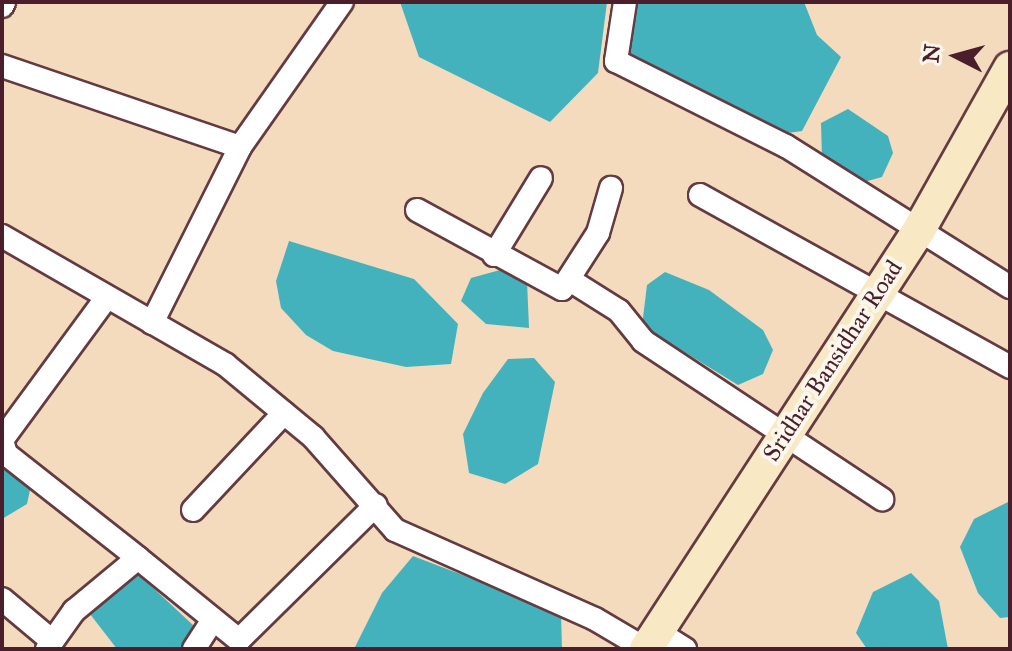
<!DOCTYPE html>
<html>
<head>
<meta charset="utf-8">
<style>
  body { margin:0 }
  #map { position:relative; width:1012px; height:651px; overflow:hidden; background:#f4dbbd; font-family:"IM FELL Great Primer",serif }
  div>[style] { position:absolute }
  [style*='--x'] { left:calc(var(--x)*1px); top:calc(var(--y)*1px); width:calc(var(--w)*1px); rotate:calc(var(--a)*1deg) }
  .water>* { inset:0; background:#43b2bd }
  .roads { filter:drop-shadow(2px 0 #643b41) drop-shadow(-2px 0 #643b41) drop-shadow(0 2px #643b41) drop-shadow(0 -2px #643b41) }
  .street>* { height:22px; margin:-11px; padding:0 11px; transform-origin:11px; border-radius:11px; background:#fff }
  .secondary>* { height:32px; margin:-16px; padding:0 16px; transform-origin:16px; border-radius:16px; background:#f8e8c3 }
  span { translate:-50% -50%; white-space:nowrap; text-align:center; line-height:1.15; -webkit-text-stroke:8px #fbf7ec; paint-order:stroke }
  .street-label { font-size:24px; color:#4a1f2b }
  .frame { position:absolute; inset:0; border:4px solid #4a1f2b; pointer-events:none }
  .north { position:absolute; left:916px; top:16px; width:80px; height:80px; -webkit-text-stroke:6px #fbf7ec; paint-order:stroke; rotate:276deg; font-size:22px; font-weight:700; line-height:32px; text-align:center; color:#4a1f2b }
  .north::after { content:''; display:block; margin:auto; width:28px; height:36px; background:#4a1f2b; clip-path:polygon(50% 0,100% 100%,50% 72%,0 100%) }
</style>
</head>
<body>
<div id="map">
  <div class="water">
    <div style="clip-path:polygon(400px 2px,607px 2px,598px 73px,550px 122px,419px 57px)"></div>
    <div style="clip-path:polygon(635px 2px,804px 2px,817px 35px,841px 57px,802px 131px,774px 135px,633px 61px,625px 36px)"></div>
    <div style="clip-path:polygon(848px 109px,888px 136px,893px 153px,882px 177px,857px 184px,822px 160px,821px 123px)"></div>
    <div style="clip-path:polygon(289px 241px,414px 279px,458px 324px,451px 364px,406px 367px,333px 351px,306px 335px,281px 308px,276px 281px)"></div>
    <div style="clip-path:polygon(500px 270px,527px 281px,529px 328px,486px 324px,461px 301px,471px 278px)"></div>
    <div style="clip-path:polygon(665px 272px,709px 290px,763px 330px,773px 350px,763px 374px,738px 385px,642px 326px,647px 285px)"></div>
    <div style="clip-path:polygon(534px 358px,555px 382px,538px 464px,505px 484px,469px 473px,463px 434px,483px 393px,508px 359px)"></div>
    <div style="clip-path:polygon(2px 466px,30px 490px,27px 504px,2px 519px)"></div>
    <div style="clip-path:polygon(1010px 501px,1010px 617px,1000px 618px,978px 593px,960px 547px,974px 519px)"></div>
    <div style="clip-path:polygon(413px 556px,561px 613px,562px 649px,354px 649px,382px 593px)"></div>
    <div style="clip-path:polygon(135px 571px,194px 626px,184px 649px,117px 649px,90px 614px)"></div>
    <div style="clip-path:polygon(911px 573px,939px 601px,948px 649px,867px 649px,856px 633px,873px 592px)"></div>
  </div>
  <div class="roads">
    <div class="street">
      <div style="--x:625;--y:2;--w:60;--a:98.7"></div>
      <div style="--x:616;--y:61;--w:190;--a:26.6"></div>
      <div style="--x:786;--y:146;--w:265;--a:32.2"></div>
      <div style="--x:2;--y:6;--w:4;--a:-63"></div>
      <div style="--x:2;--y:66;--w:251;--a:18.8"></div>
      <div style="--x:700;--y:195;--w:355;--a:29"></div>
      <div style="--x:417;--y:210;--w:165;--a:28.6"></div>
      <div style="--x:562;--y:289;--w:67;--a:-57.3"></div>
      <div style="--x:598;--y:233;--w:47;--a:-73.9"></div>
      <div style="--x:2;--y:236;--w:258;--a:29.9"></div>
      <div style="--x:226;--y:365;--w:113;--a:39.6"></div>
      <div style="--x:313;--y:437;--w:124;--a:48.6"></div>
      <div style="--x:395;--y:530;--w:219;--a:24"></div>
      <div style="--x:595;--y:619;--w:59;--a:30.5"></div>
      <div style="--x:494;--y:255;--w:90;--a:-58.6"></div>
      <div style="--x:573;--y:282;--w:54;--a:32.2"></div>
      <div style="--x:619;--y:311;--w:38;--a:51"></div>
      <div style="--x:643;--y:341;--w:287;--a:33.5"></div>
      <div style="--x:152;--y:323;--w:197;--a:-63.4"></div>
      <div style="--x:240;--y:147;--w:177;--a:-54.9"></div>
      <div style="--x:2;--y:440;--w:15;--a:74"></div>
      <div style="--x:6;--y:454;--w:168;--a:38.2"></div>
      <div style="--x:2;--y:440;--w:177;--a:-53.7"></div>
      <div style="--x:193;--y:510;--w:133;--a:-46.8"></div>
      <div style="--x:2;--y:599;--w:65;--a:40"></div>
      <div style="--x:658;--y:632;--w:32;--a:32"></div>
      <div style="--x:47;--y:649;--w:47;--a:-54.6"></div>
      <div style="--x:74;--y:611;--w:83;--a:-39.6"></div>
      <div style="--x:138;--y:558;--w:130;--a:39.1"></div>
      <div style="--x:239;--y:640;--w:192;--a:-44.6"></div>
      <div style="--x:194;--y:649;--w:33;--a:-57"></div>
    </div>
    <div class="secondary">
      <div style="--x:646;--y:649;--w:500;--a:-56.91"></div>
      <div style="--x:919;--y:230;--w:186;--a:-60.7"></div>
    </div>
  </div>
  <div class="street-label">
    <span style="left:833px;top:361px;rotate:-57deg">Sridhar Bansidhar Road</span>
  </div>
  <div class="frame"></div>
  <div class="north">N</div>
</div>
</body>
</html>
